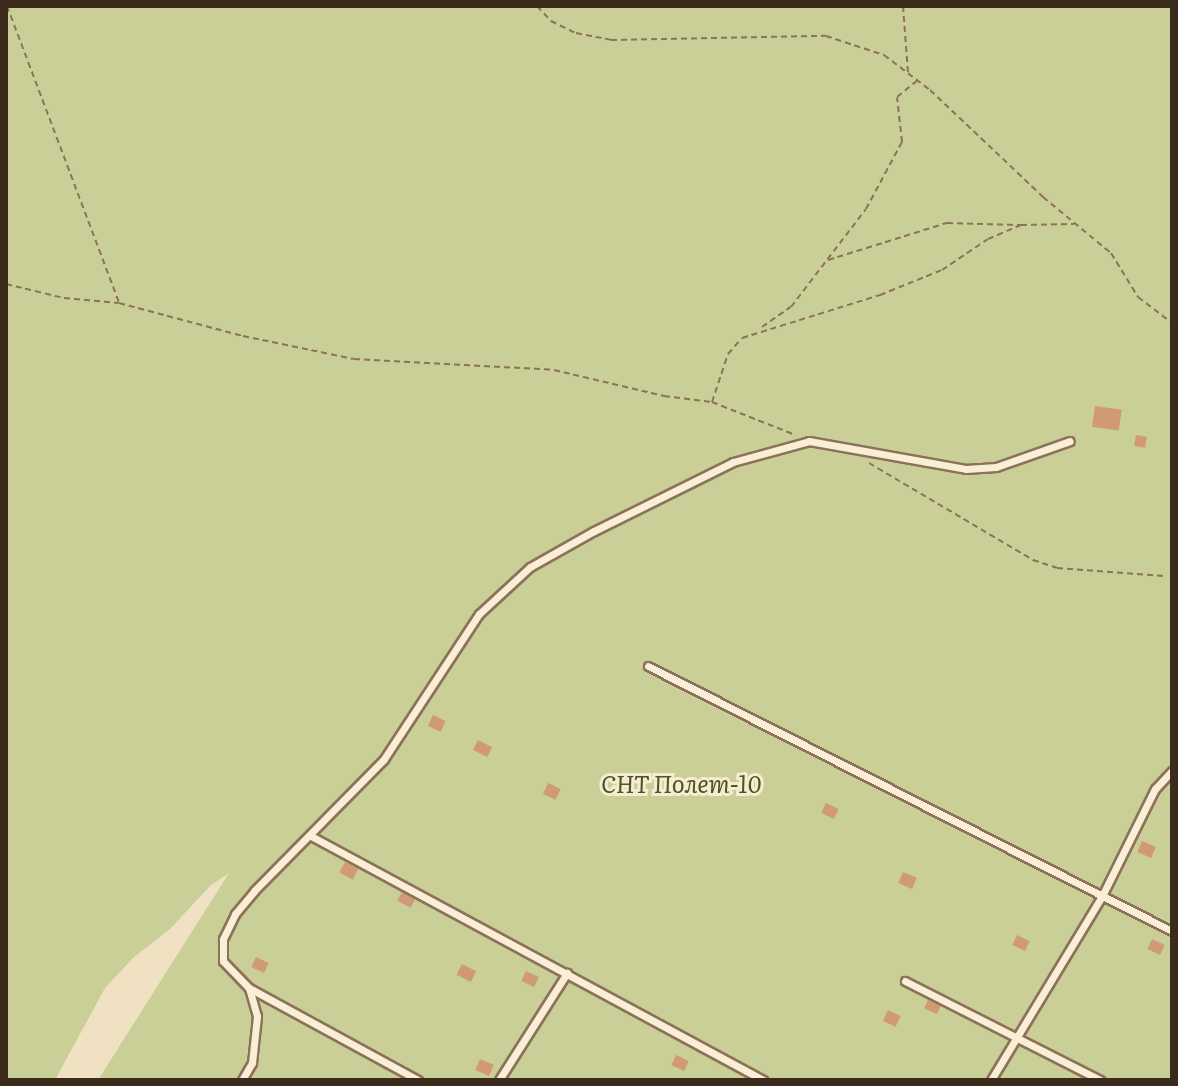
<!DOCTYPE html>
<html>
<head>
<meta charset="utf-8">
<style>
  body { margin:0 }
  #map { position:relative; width:1178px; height:1086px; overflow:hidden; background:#f0e1c2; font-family:Literata,serif }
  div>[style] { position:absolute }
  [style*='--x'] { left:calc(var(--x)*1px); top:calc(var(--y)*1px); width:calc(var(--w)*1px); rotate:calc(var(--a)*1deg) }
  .green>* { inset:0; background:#c9cf96 }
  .building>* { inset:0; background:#d09a76; transform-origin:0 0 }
  .path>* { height:2px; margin-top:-1px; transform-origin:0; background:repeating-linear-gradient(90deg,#8b7258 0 6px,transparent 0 10px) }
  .roads { filter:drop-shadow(2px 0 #8b7258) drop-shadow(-2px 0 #8b7258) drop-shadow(0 2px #8b7258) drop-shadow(0 -2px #8b7258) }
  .lane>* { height:7px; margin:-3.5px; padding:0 3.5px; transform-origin:3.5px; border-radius:3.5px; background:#faefd6 }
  span { translate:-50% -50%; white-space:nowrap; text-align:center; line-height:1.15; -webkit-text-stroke:6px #f7ecd2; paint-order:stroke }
  .park-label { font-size:24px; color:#4b5723; font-style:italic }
  .frame { position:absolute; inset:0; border:8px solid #3a2b1d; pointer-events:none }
</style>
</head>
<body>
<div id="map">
  <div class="green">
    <div style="clip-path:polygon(6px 6px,1172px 6px,1172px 1080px,98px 1080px,229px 873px,211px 885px,170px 929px,134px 957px,105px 988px,55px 1080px,6px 1080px)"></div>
  </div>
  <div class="building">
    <div style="left:1095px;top:406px;width:27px;height:21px;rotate:8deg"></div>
    <div style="left:1136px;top:435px;width:11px;height:11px;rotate:10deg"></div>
    <div style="left:433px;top:715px;width:14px;height:12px;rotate:25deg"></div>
    <div style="left:478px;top:740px;width:16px;height:11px;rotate:27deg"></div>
    <div style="left:548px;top:783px;width:14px;height:12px;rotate:25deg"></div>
    <div style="left:826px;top:803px;width:14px;height:11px;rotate:25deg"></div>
    <div style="left:1142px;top:841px;width:15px;height:12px;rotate:23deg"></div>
    <div style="left:345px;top:862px;width:15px;height:12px;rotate:28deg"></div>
    <div style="left:903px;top:872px;width:15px;height:12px;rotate:23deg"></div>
    <div style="left:402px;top:892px;width:15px;height:10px;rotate:28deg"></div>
    <div style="left:1017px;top:935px;width:14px;height:11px;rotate:25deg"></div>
    <div style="left:1152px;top:939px;width:14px;height:11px;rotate:25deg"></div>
    <div style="left:256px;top:957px;width:14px;height:11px;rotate:25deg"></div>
    <div style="left:462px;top:964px;width:16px;height:12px;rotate:27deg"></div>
    <div style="left:526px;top:971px;width:14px;height:11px;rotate:25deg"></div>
    <div style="left:928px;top:1000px;width:14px;height:9px;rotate:25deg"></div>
    <div style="left:888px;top:1010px;width:14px;height:12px;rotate:25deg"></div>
    <div style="left:676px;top:1055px;width:14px;height:11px;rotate:25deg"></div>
    <div style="left:480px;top:1059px;width:15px;height:12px;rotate:23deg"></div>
  </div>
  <div class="path">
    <div style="--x:7;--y:6;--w:316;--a:69.3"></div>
    <div style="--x:537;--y:6;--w:21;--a:47"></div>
    <div style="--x:551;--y:21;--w:28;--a:26"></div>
    <div style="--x:576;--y:33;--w:36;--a:11"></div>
    <div style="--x:611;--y:40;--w:215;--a:-1.1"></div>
    <div style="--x:826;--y:36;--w:61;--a:18.1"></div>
    <div style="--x:884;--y:55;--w:58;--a:37.3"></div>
    <div style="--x:930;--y:90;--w:156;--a:43.4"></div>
    <div style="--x:1043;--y:197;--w:88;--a:39.5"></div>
    <div style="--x:1111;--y:253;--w:52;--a:58.5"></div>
    <div style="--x:1138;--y:297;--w:43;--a:37.4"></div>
    <div style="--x:903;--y:6;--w:67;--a:85.7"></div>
    <div style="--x:828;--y:260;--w:125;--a:-17.3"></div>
    <div style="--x:947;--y:223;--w:73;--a:1.6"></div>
    <div style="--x:6;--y:284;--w:60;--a:13.6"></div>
    <div style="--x:64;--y:298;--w:55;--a:5.2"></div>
    <div style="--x:119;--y:303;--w:128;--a:14.9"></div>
    <div style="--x:243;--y:336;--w:113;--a:11.7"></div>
    <div style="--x:354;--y:359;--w:200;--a:3.1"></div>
    <div style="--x:554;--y:370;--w:113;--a:13.3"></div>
    <div style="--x:664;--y:396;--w:48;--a:7.1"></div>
    <div style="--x:712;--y:402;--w:87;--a:21.6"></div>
    <div style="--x:762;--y:327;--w:35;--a:-35"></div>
    <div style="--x:791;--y:307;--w:123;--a:-52.6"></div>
    <div style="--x:866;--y:209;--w:76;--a:-61.8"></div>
    <div style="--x:902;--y:142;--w:45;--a:-96.3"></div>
    <div style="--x:897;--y:97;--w:26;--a:-39"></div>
    <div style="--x:712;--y:402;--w:51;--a:-71.6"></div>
    <div style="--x:728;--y:354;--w:21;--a:-49"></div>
    <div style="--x:742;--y:338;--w:145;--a:-17.3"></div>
    <div style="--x:880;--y:295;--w:67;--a:-22"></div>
    <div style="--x:942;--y:270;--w:55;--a:-34"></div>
    <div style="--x:988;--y:239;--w:36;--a:-23"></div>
    <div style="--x:1021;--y:225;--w:53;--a:-1.1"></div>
    <div style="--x:869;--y:463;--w:191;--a:30.6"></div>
    <div style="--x:1033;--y:560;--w:25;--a:18"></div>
    <div style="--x:1057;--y:568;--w:107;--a:4.3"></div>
  </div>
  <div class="roads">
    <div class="lane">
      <div style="--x:648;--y:666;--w:587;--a:26.83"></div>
      <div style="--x:311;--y:836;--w:514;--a:28.36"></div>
      <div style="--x:905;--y:981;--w:219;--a:26.9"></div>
      <div style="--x:242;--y:1080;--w:20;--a:-60"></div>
      <div style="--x:252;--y:1063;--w:47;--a:-83.9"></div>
      <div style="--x:257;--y:1016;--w:29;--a:-106"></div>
      <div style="--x:418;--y:1080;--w:192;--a:-151.4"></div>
      <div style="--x:249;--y:988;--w:37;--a:-134"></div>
      <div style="--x:223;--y:961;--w:22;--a:-90"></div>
      <div style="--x:223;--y:939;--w:28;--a:-64"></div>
      <div style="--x:235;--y:914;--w:30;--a:-50"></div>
      <div style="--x:254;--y:891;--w:185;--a:-45.4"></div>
      <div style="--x:384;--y:759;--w:173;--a:-56.8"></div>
      <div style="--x:479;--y:614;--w:69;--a:-42.7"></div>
      <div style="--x:530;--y:567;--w:73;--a:-29.4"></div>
      <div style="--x:594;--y:531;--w:155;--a:-26.4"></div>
      <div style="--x:733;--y:462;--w:79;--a:-15.4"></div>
      <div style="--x:809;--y:441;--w:159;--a:10.1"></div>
      <div style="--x:966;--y:469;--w:30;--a:-4"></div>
      <div style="--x:996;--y:467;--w:78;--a:-19.4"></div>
      <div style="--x:499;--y:1080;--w:127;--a:-57.6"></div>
      <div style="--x:991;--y:1080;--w:217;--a:-58.9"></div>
      <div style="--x:1103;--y:894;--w:117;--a:-63.7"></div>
      <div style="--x:1155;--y:789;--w:25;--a:-47"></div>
    </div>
  </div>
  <div class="park-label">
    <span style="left:681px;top:783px">СНТ Полет-10</span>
  </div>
  <div class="frame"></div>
</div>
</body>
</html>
